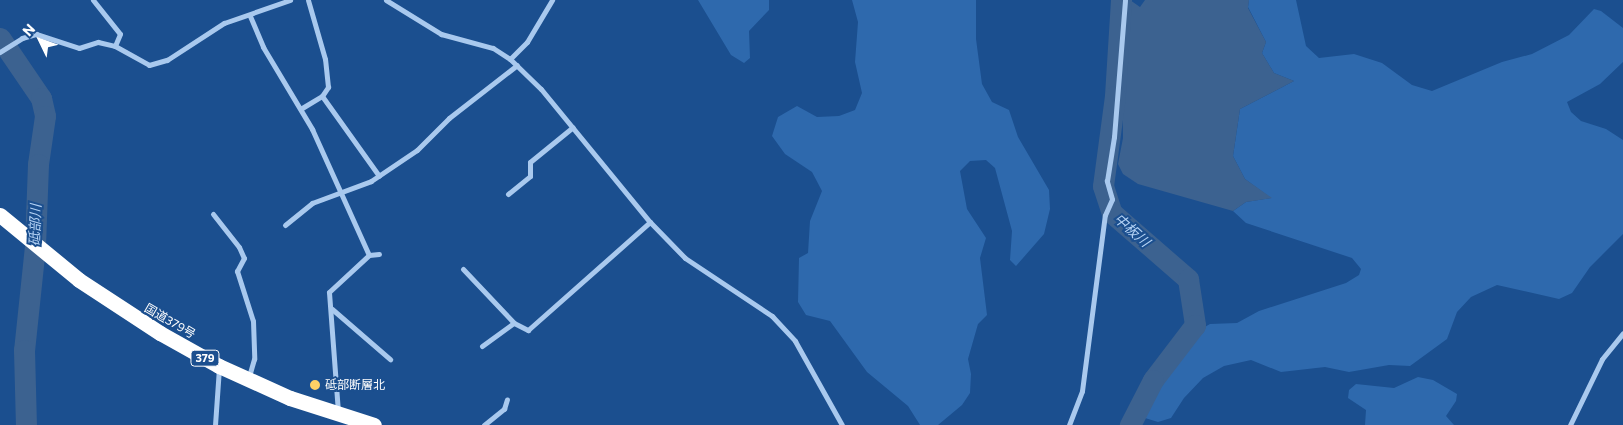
<!DOCTYPE html>
<html>
<head>
<meta charset="utf-8">
<style>
  body { margin:0 }
  #map { position:relative; width:1623px; height:425px; overflow:hidden; background:#1b4f8f; font-family:Commissioner,"Noto Sans JP",sans-serif }
  div>[style] { position:absolute }
  [style*='--x'] { left:calc(var(--x)*1px); top:calc(var(--y)*1px); width:calc(var(--w)*1px); rotate:calc(var(--a)*1deg) }
  .green>* { inset:0; background:#2e69ad }
  .water>* { inset:0; background:#3c6290 }
  .river>* { height:21px; margin:-10.5px; padding:0 10.5px; transform-origin:10.5px; border-radius:10.5px; background:#3c6290 }
  .street>* { height:5px; margin:-2.5px; padding:0 2.5px; transform-origin:2.5px; border-radius:2.5px; background:#a9c9ee }
  .highway>* { height:15px; margin:-7.5px; padding:0 7.5px; transform-origin:7.5px; border-radius:7.5px; background:#fff }
  .dots>* { width:14px; height:14px; translate:-50% -50%; box-sizing:border-box; border:2px solid #1b4f8f; border-radius:50% }
  span { translate:-50% -50%; white-space:nowrap; text-align:center; line-height:1.15; -webkit-text-stroke:4px #1b4f8f; paint-order:stroke }
  .shield-label span { padding:1px 4px; background:#1b4f8f; border:1px solid; border-radius:4px; -webkit-text-stroke-width:0 }
  .shield-label { font-size:11px; color:#fff; font-weight:700 }
  .street-label { font-size:12px; color:#fff }
  .poi-label { font-size:12px; color:#fff }
  .left { translate:0 -50%; text-align:left }
  .water-label { font-size:14px; color:#b5d3f5; font-style:italic }
  .north { position:absolute; left:15px; top:15px; width:50px; height:50px; -webkit-text-stroke:4px #1b4f8f; paint-order:stroke; rotate:312deg; font-size:14px; font-weight:700; line-height:20px; text-align:center; color:#fff }
  .north::after { content:''; display:block; margin:auto; width:18px; height:22px; background:#fff; clip-path:polygon(50% 0,100% 100%,50% 72%,0 100%) }
</style>
</head>
<body>
<div id="map">
  <div class="green">
    <div style="clip-path:polygon(698px 0,769px 0,769px 10px,749px 31px,750px 58px,744px 63px,731px 55px)"></div>
    <div style="clip-path:polygon(852px 0,976px 0,976px 39px,982px 84px,992px 102px,1009px 110px,1018px 137px,1049px 190px,1050px 209px,1044px 234px,1016px 266px,1010px 260px,1012px 231px,995px 168px,986px 160px,970px 161px,960px 171px,967px 209px,986px 238px,980px 258px,987px 315px,978px 324px,968px 359px,971px 374px,970px 393px,962px 405px,938px 425px,920px 425px,908px 406px,867px 372px,830px 321px,806px 315px,798px 302px,799px 258px,808px 253px,810px 221px,822px 191px,812px 172px,785px 154px,772px 136px,778px 117px,797px 106px,817px 117px,839px 116px,855px 110px,862px 93px,855px 62px,858px 22px)"></div>
    <div style="clip-path:polygon(1249px 0,1296px 0,1306px 46px,1319px 58px,1354px 54px,1382px 63px,1412px 85px,1432px 91px,1502px 62px,1532px 54px,1569px 35px,1594px 9px,1601px 11px,1623px 28px,1623px 62px,1600px 84px,1567px 102px,1571px 112px,1581px 121px,1606px 129px,1623px 140px,1623px 234px,1590px 267px,1572px 293px,1559px 299px,1497px 285px,1471px 297px,1457px 312px,1447px 339px,1410px 366px,1389px 365px,1349px 372px,1325px 367px,1281px 372px,1251px 360px,1224px 366px,1203px 378px,1184px 398px,1171px 418px,1158px 422px,1145px 418px,1143px 411px,1169px 362px,1187px 337px,1210px 324px,1237px 323px,1259px 311px,1346px 283px,1359px 275px,1361px 269px,1352px 258px,1246px 223px,1233px 211px,1246px 202px,1271px 198px,1245px 179px,1233px 156px,1240px 109px,1294px 81px,1274px 73px,1262px 53px,1266px 42px,1248px 7px)"></div>
    <div style="clip-path:polygon(1418px 377px,1433px 380px,1457px 394px,1456px 401px,1446px 416px,1454px 425px,1365px 425px,1366px 410px,1348px 398px,1349px 390px,1356px 384px,1394px 388px)"></div>
  </div>
  <div class="water">
    <div style="clip-path:polygon(1130px 0,1140px 7px,1145px 0,1249px 0,1248px 8px,1266px 42px,1262px 53px,1274px 73px,1294px 81px,1240px 109px,1233px 156px,1245px 179px,1272px 198px,1246px 202px,1233px 211px,1138px 184px,1123px 174px,1118px 164px,1123px 138px,1122px 51px)"></div>
  </div>
  <div class="river">
    <div style="--x:1121;--y:0;--w:96;--a:93.6"></div>
    <div style="--x:1115;--y:96;--w:91;--a:97.6"></div>
    <div style="--x:1103;--y:186;--w:28;--a:72"></div>
    <div style="--x:1112;--y:213;--w:101;--a:41"></div>
    <div style="--x:1188;--y:279;--w:47;--a:81.3"></div>
    <div style="--x:1195;--y:325;--w:69;--a:127.4"></div>
    <div style="--x:1153;--y:380;--w:51;--a:117.1"></div>
    <div style="--x:0;--y:38;--w:73;--a:55.7"></div>
    <div style="--x:41;--y:98;--w:18;--a:77"></div>
    <div style="--x:45;--y:116;--w:49;--a:98.3"></div>
    <div style="--x:38;--y:164;--w:82;--a:92.1"></div>
    <div style="--x:35;--y:246;--w:105;--a:96"></div>
    <div style="--x:24;--y:350;--w:75;--a:88.5"></div>
  </div>
  <div class="street">
    <div style="--x:93;--y:0;--w:43;--a:51.5"></div>
    <div style="--x:120;--y:34;--w:13;--a:113"></div>
    <div style="--x:386;--y:0;--w:65;--a:31.7"></div>
    <div style="--x:441;--y:34;--w:54;--a:15.1"></div>
    <div style="--x:493;--y:48;--w:20;--a:33"></div>
    <div style="--x:510;--y:59;--w:43;--a:44.1"></div>
    <div style="--x:541;--y:89;--w:172;--a:50.7"></div>
    <div style="--x:650;--y:222;--w:50;--a:45.8"></div>
    <div style="--x:685;--y:258;--w:105;--a:33.7"></div>
    <div style="--x:772;--y:316;--w:34;--a:47"></div>
    <div style="--x:795;--y:341;--w:96;--a:60.8"></div>
    <div style="--x:250;--y:16;--w:34;--a:67"></div>
    <div style="--x:263;--y:47;--w:96;--a:59.1"></div>
    <div style="--x:312;--y:129;--w:138;--a:65.7"></div>
    <div style="--x:0;--y:52;--w:26;--a:-32"></div>
    <div style="--x:22;--y:38;--w:15;--a:-16"></div>
    <div style="--x:36;--y:34;--w:45;--a:18"></div>
    <div style="--x:79;--y:48;--w:20;--a:-18"></div>
    <div style="--x:98;--y:42;--w:17;--a:13"></div>
    <div style="--x:115;--y:46;--w:39;--a:29"></div>
    <div style="--x:149;--y:65;--w:19;--a:-16"></div>
    <div style="--x:167;--y:60;--w:68;--a:-33"></div>
    <div style="--x:224;--y:23;--w:70;--a:-19.2"></div>
    <div style="--x:510;--y:59;--w:24;--a:-45"></div>
    <div style="--x:527;--y:42;--w:49;--a:-59.2"></div>
    <div style="--x:322;--y:96;--w:98;--a:54.5"></div>
    <div style="--x:302;--y:108;--w:23;--a:-31"></div>
    <div style="--x:322;--y:96;--w:11;--a:-56"></div>
    <div style="--x:328;--y:87;--w:28;--a:-96"></div>
    <div style="--x:325;--y:59;--w:61;--a:-106.1"></div>
    <div style="--x:508;--y:194;--w:28;--a:-39"></div>
    <div style="--x:530;--y:176;--w:14;--a:-90"></div>
    <div style="--x:530;--y:162;--w:55;--a:-39.1"></div>
    <div style="--x:213;--y:214;--w:42;--a:51.8"></div>
    <div style="--x:239;--y:247;--w:12;--a:66"></div>
    <div style="--x:244;--y:258;--w:15;--a:118"></div>
    <div style="--x:237;--y:271;--w:52;--a:72.3"></div>
    <div style="--x:253;--y:321;--w:38;--a:88"></div>
    <div style="--x:254;--y:359;--w:18;--a:106"></div>
    <div style="--x:285;--y:225;--w:35;--a:-39"></div>
    <div style="--x:312;--y:203;--w:63;--a:-20.4"></div>
    <div style="--x:371;--y:181;--w:55;--a:-34"></div>
    <div style="--x:417;--y:150;--w:45;--a:-45"></div>
    <div style="--x:449;--y:118;--w:86;--a:-37.9"></div>
    <div style="--x:463;--y:269;--w:74;--a:46.6"></div>
    <div style="--x:514;--y:323;--w:16;--a:27"></div>
    <div style="--x:528;--y:330;--w:163;--a:-41.5"></div>
    <div style="--x:332;--y:309;--w:77;--a:40.8"></div>
    <div style="--x:482;--y:346;--w:39;--a:-36"></div>
    <div style="--x:338;--y:412;--w:120;--a:-94.3"></div>
    <div style="--x:329;--y:292;--w:54;--a:-42.8"></div>
    <div style="--x:369;--y:255;--w:10;--a:-6"></div>
    <div style="--x:215;--y:425;--w:57;--a:-86"></div>
    <div style="--x:484;--y:425;--w:26;--a:-39"></div>
    <div style="--x:504;--y:409;--w:10;--a:-73"></div>
    <div style="--x:1069;--y:425;--w:36;--a:-69"></div>
    <div style="--x:1082;--y:391;--w:177;--a:-82.6"></div>
    <div style="--x:1105;--y:215;--w:17;--a:-66"></div>
    <div style="--x:1112;--y:199;--w:19;--a:-106"></div>
    <div style="--x:1107;--y:181;--w:45;--a:-81"></div>
    <div style="--x:1114;--y:137;--w:137;--a:-85.4"></div>
    <div style="--x:1570;--y:425;--w:73;--a:-64.1"></div>
    <div style="--x:1602;--y:359;--w:33;--a:-51"></div>
  </div>
  <div class="highway">
    <div style="--x:0;--y:215;--w:102;--a:39.4"></div>
    <div style="--x:79;--y:280;--w:97;--a:33.2"></div>
    <div style="--x:160;--y:333;--w:68;--a:29.2"></div>
    <div style="--x:219;--y:366;--w:78;--a:24.3"></div>
    <div style="--x:290;--y:398;--w:88;--a:17.8"></div>
  </div>
  <div class="dots">
    <div style="left:315px;top:385px;background:#ffd166"></div>
  </div>
  <div class="shield-label">
    <span style="left:205px;top:358px">379</span>
  </div>
  <div class="street-label">
    <span style="left:170px;top:321px;rotate:30deg">国道379号</span>
  </div>
  <div class="poi-label">
    <span class="left" style="left:325px;top:385px">砥部断層北</span>
  </div>
  <div class="water-label">
    <span style="left:35px;top:225px;rotate:-88deg">砥部川</span>
    <span style="left:1132px;top:230px;rotate:42deg">中板川</span>
  </div>
  <div class="north">N</div>
</div>
</body>
</html>
